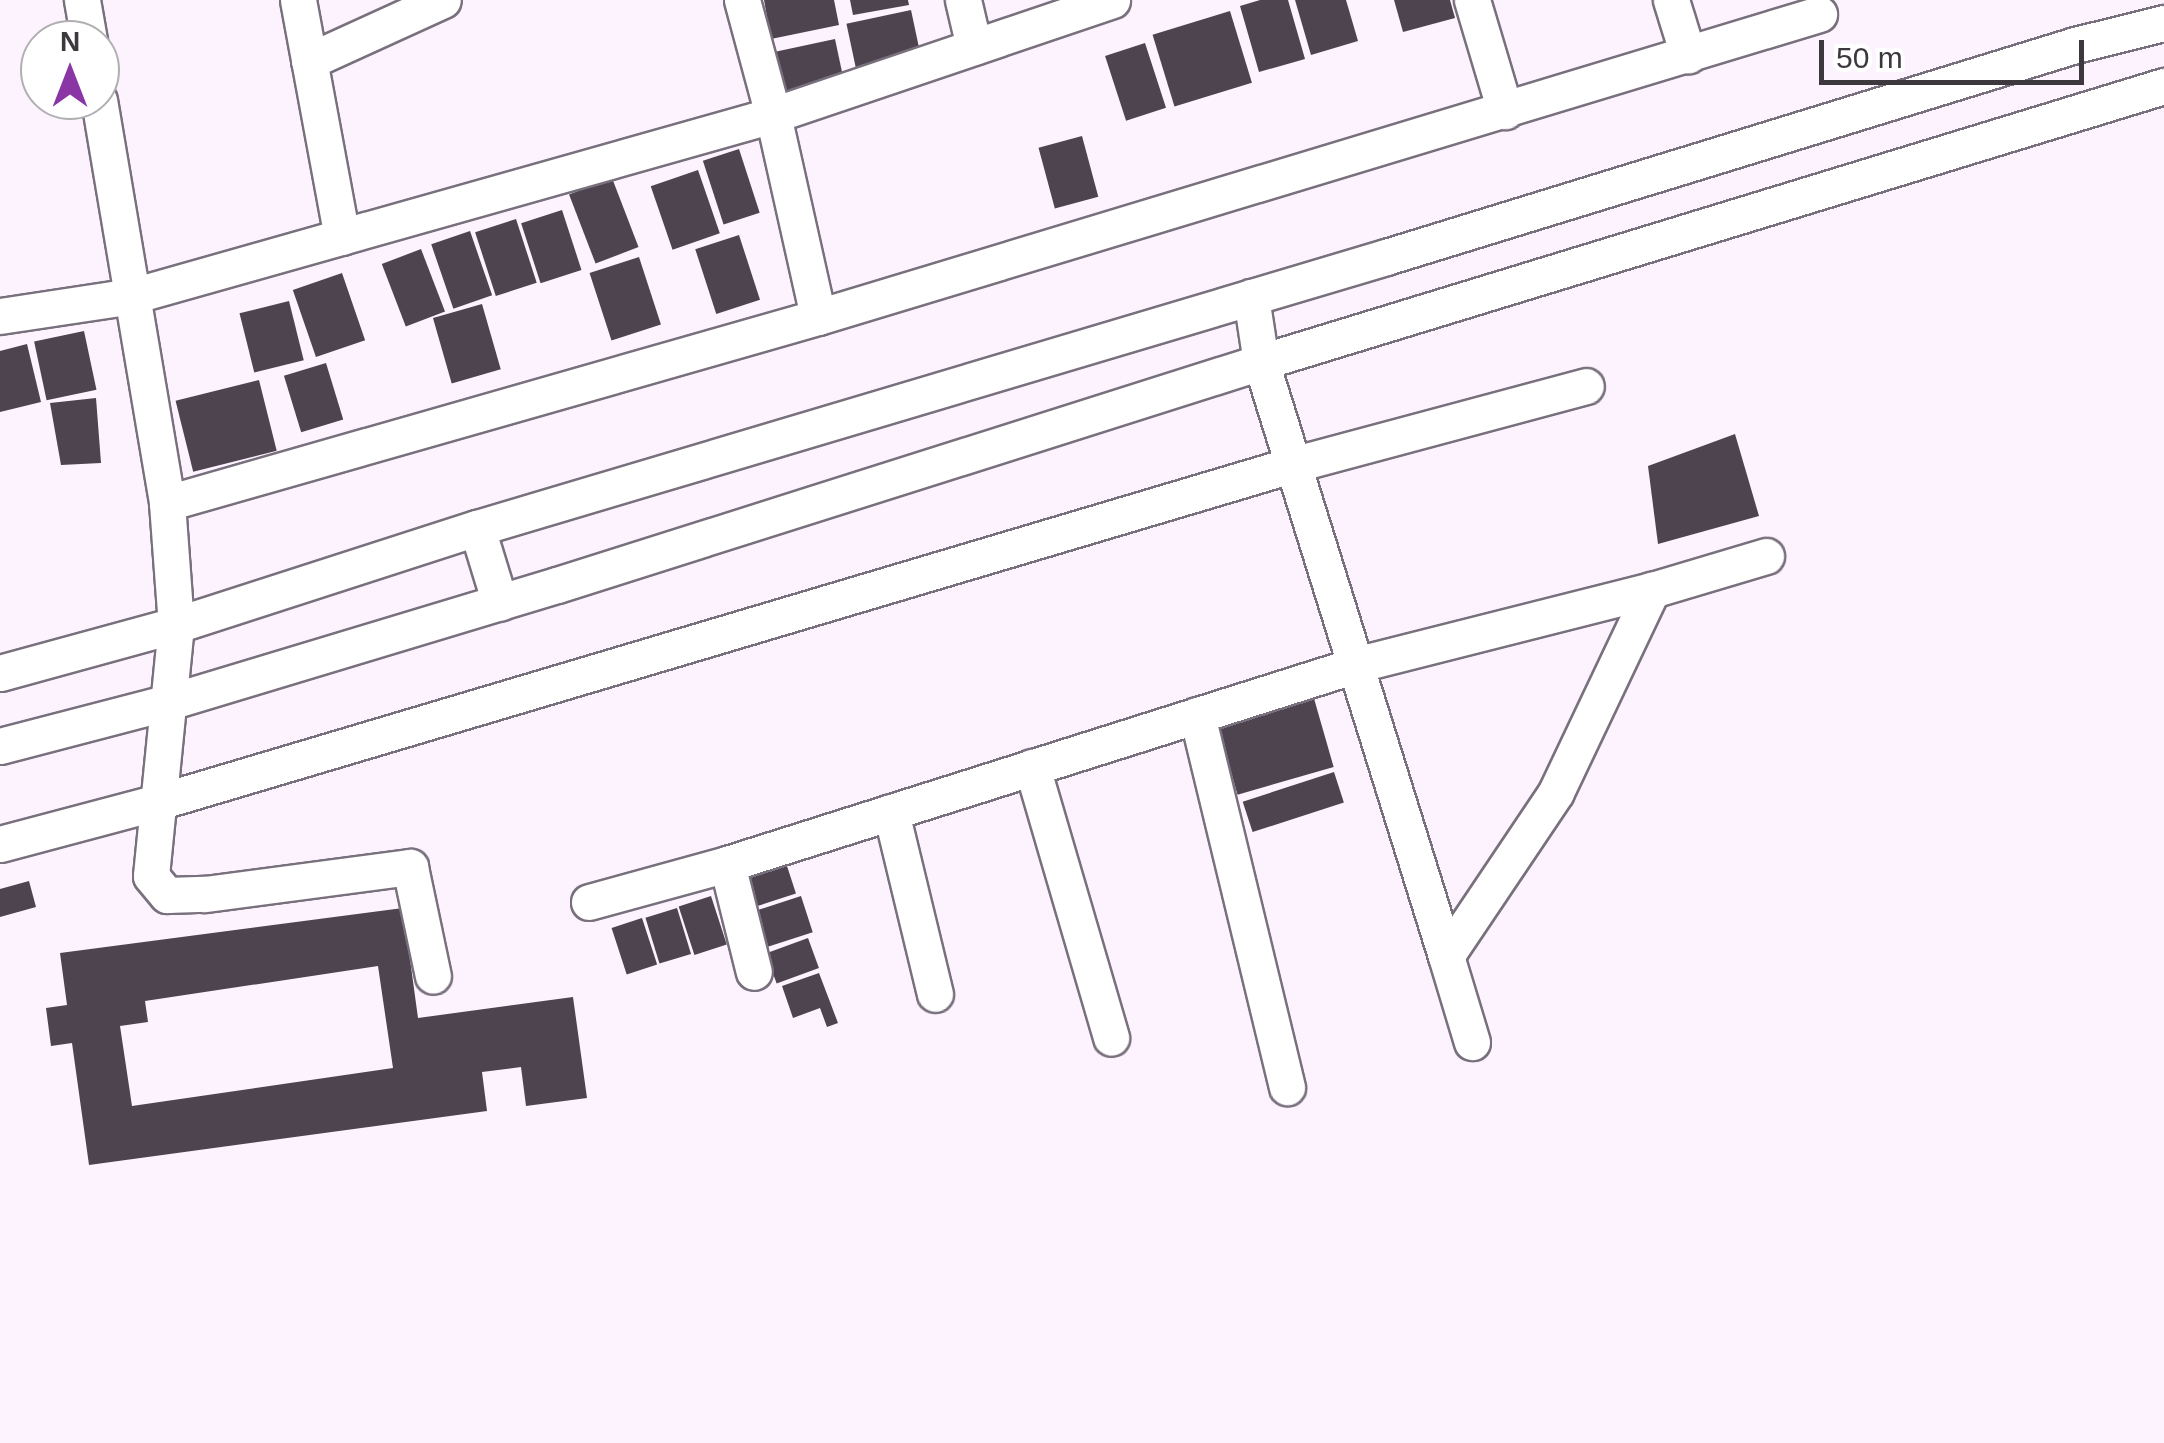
<!DOCTYPE html>
<html>
<head>
<meta charset="utf-8">
<style>
  body { margin:0 }
  #map { position:relative; width:2164px; height:1443px; overflow:hidden; background:#fcf3ff; font-family:Helvetica,sans-serif }
  div>[style] { position:absolute }
  [style*='--x'] { left:calc(var(--x)*1px); top:calc(var(--y)*1px); width:calc(var(--w)*1px); rotate:calc(var(--a)*1deg) }
  .building>* { inset:0; background:#4d4450; transform-origin:0 0 }
  .roads { filter:drop-shadow(2px 0 #79707d) drop-shadow(-2px 0 #79707d) drop-shadow(0 2px #79707d) drop-shadow(0 -2px #79707d) }
  .minor>* { height:35px; margin:-17.5px; padding:0 17.5px; transform-origin:17.5px; border-radius:17.5px; background:#fff }
  span { translate:-50% -50%; white-space:nowrap; text-align:center; line-height:1.15; -webkit-text-stroke:10px #fff; paint-order:stroke }
  .north { position:absolute; left:20px; top:20px; width:100px; height:100px; box-sizing:border-box; background:#fff; border:2px solid #b1afb2; border-radius:50%; rotate:0deg; font-size:28px; font-weight:700; line-height:40px; text-align:center; color:#3c383e }
  .north::after { content:''; display:block; margin:auto; width:35px; height:45px; background:#8a36a4; clip-path:polygon(50% 0,100% 100%,50% 72%,0 100%) }
  .scale { position:absolute; left:1819px; top:40px; width:265px; height:45px; box-sizing:border-box; border:5px solid #3c383e; border-top:0; padding-left:12px; font-size:30px; line-height:35px; white-space:nowrap; color:#3c383e; -webkit-text-stroke:8px #fff; paint-order:stroke }
</style>
</head>
<body>
<div id="map">
  <div class="building">
    <div style="clip-path:polygon(764px 0,834px 0,839px 25px,771px 39px)"></div>
    <div style="clip-path:polygon(850px 0,908px 0,909px 5px,853px 15px)"></div>
    <div style="clip-path:polygon(1260px 0,1288px 0,1305px 59px,1259px 72px,1240px 6px)"></div>
    <div style="clip-path:polygon(1295px 0,1346px 0,1358px 41px,1311px 55px)"></div>
    <div style="clip-path:polygon(1394px 0,1450px 0,1455px 18px,1403px 32px)"></div>
    <div style="left:911px;top:10px;width:54px;height:66px;rotate:78deg"></div>
    <div style="left:1230px;top:11px;width:75px;height:81px;rotate:73deg"></div>
    <div style="left:835px;top:39px;width:45px;height:67px;rotate:78deg"></div>
    <div style="left:1145px;top:43px;width:68px;height:42px;rotate:72deg"></div>
    <div style="left:1082px;top:136px;width:63px;height:45px;rotate:75deg"></div>
    <div style="left:739px;top:149px;width:67px;height:38px;rotate:72deg"></div>
    <div style="left:698px;top:170px;width:67px;height:50px;rotate:71deg"></div>
    <div style="left:612px;top:178px;width:74px;height:46px;rotate:69deg"></div>
    <div style="left:562px;top:210px;width:63px;height:43px;rotate:72deg"></div>
    <div style="left:516px;top:219px;width:67px;height:43px;rotate:72deg"></div>
    <div style="left:470px;top:231px;width:68px;height:41px;rotate:71deg"></div>
    <div style="left:739px;top:235px;width:68px;height:46px;rotate:72deg"></div>
    <div style="left:421px;top:249px;width:67px;height:42px;rotate:69deg"></div>
    <div style="left:639px;top:257px;width:71px;height:52px;rotate:72deg"></div>
    <div style="left:342px;top:273px;width:71px;height:52px;rotate:71deg"></div>
    <div style="left:289px;top:301px;width:61px;height:51px;rotate:76deg"></div>
    <div style="left:482px;top:304px;width:68px;height:51px;rotate:74deg"></div>
    <div style="left:84px;top:331px;width:60px;height:51px;rotate:78deg"></div>
    <div style="clip-path:polygon(27px 344px,41px 402px,0 412px,0 351px)"></div>
    <div style="left:326px;top:363px;width:59px;height:44px;rotate:73deg"></div>
    <div style="left:259px;top:380px;width:73px;height:86px;rotate:76deg"></div>
    <div style="clip-path:polygon(96px 398px,101px 463px,61px 465px,50px 403px)"></div>
    <div style="clip-path:polygon(1735px 434px,1759px 516px,1658px 544px,1648px 466px)"></div>
    <div style="left:1313px;top:695px;width:75px;height:100px;rotate:74deg"></div>
    <div style="left:1334px;top:772px;width:32px;height:96px;rotate:72deg"></div>
    <div style="left:787px;top:866px;width:29px;height:43px;rotate:72deg"></div>
    <div style="clip-path:polygon(29px 881px,36px 907px,0 917px,0 889px)"></div>
    <div style="left:711px;top:896px;width:51px;height:34px;rotate:72deg"></div>
    <div style="left:801px;top:896px;width:38px;height:48px;rotate:72deg"></div>
    <div style="clip-path:polygon(evenodd,403px 908px,418px 1018px,573px 997px,587px 1098px,526px 1106px,521px 1067px,482px 1072px,487px 1111px,89px 1165px,72px 1043px,51px 1046px,46px 1008px,67px 1005px,60px 953px,403px 908px,378px 966px,393px 1068px,132px 1106px,120px 1026px,148px 1022px,145px 1001px,378px 966px)"></div>
    <div style="left:677px;top:908px;width:48px;height:33px;rotate:73deg"></div>
    <div style="left:642px;top:918px;width:49px;height:32px;rotate:72deg"></div>
    <div style="left:808px;top:938px;width:32px;height:45px;rotate:70deg"></div>
    <div style="clip-path:polygon(819px 973px,838px 1023px,827px 1027px,820px 1008px,793px 1018px,782px 986px)"></div>
  </div>
  <div class="roads">
    <div class="minor">
      <div style="--x:82;--y:0;--w:41;--a:80.1"></div>
      <div style="--x:298;--y:0;--w:241;--a:79.5"></div>
      <div style="--x:742;--y:0;--w:119;--a:74.9"></div>
      <div style="--x:773;--y:115;--w:207;--a:77.4"></div>
      <div style="--x:963;--y:0;--w:48;--a:76.8"></div>
      <div style="--x:1472;--y:0;--w:116;--a:73.4"></div>
      <div style="--x:1671;--y:0;--w:58;--a:72.8"></div>
      <div style="--x:309;--y:61;--w:147;--a:-24.5"></div>
      <div style="--x:99;--y:100;--w:409;--a:80.4"></div>
      <div style="--x:167;--y:503;--w:122;--a:85.8"></div>
      <div style="--x:176;--y:625;--w:252;--a:95.7"></div>
      <div style="--x:151;--y:876;--w:25;--a:50"></div>
      <div style="--x:167;--y:895;--w:38;--a:-2"></div>
      <div style="--x:205;--y:894;--w:207;--a:-7.5"></div>
      <div style="--x:410;--y:867;--w:111;--a:78.1"></div>
      <div style="--x:1251;--y:297;--w:66;--a:81.3"></div>
      <div style="--x:1261;--y:362;--w:622;--a:72.7"></div>
      <div style="--x:1446;--y:956;--w:197;--a:-56.1"></div>
      <div style="--x:1556;--y:792;--w:224;--a:-64.6"></div>
      <div style="--x:0;--y:316;--w:134;--a:-8.6"></div>
      <div style="--x:132;--y:296;--w:666;--a:-15.77"></div>
      <div style="--x:773;--y:115;--w:358;--a:-18.7"></div>
      <div style="--x:167;--y:503;--w:677;--a:-15.95"></div>
      <div style="--x:818;--y:317;--w:1046;--a:-16.84"></div>
      <div style="--x:477;--y:528;--w:78;--a:73"></div>
      <div style="--x:0;--y:673;--w:182;--a:-15.3"></div>
      <div style="--x:176;--y:625;--w:316;--a:-17.9"></div>
      <div style="--x:477;--y:528;--w:949;--a:-16.6"></div>
      <div style="--x:1386;--y:257;--w:721;--a:-17.1"></div>
      <div style="--x:2075;--y:45;--w:92;--a:-13.9"></div>
      <div style="--x:1197;--y:715;--w:383;--a:76.4"></div>
      <div style="--x:0;--y:746;--w:175;--a:-14.6"></div>
      <div style="--x:169;--y:702;--w:405;--a:-16.8"></div>
      <div style="--x:557;--y:585;--w:738;--a:-17.58"></div>
      <div style="--x:1261;--y:362;--w:944;--a:-17"></div>
      <div style="--x:1032;--y:767;--w:282;--a:73.7"></div>
      <div style="--x:891;--y:812;--w:187;--a:76.4"></div>
      <div style="--x:0;--y:844;--w:163;--a:-14.9"></div>
      <div style="--x:158;--y:802;--w:1186;--a:-16.56"></div>
      <div style="--x:1295;--y:464;--w:301;--a:-15"></div>
      <div style="--x:727;--y:864;--w:111;--a:76"></div>
      <div style="--x:589;--y:902;--w:143;--a:-15.4"></div>
      <div style="--x:727;--y:864;--w:663;--a:-17.56"></div>
      <div style="--x:1359;--y:664;--w:302;--a:-14.2"></div>
      <div style="--x:1652;--y:590;--w:119;--a:-16.6"></div>
      <div style="--x:1446;--y:956;--w:90;--a:73.2"></div>
    </div>
  </div>
  <div class="north">N</div>
  <div class="scale">50 m</div>
</div>
</body>
</html>
